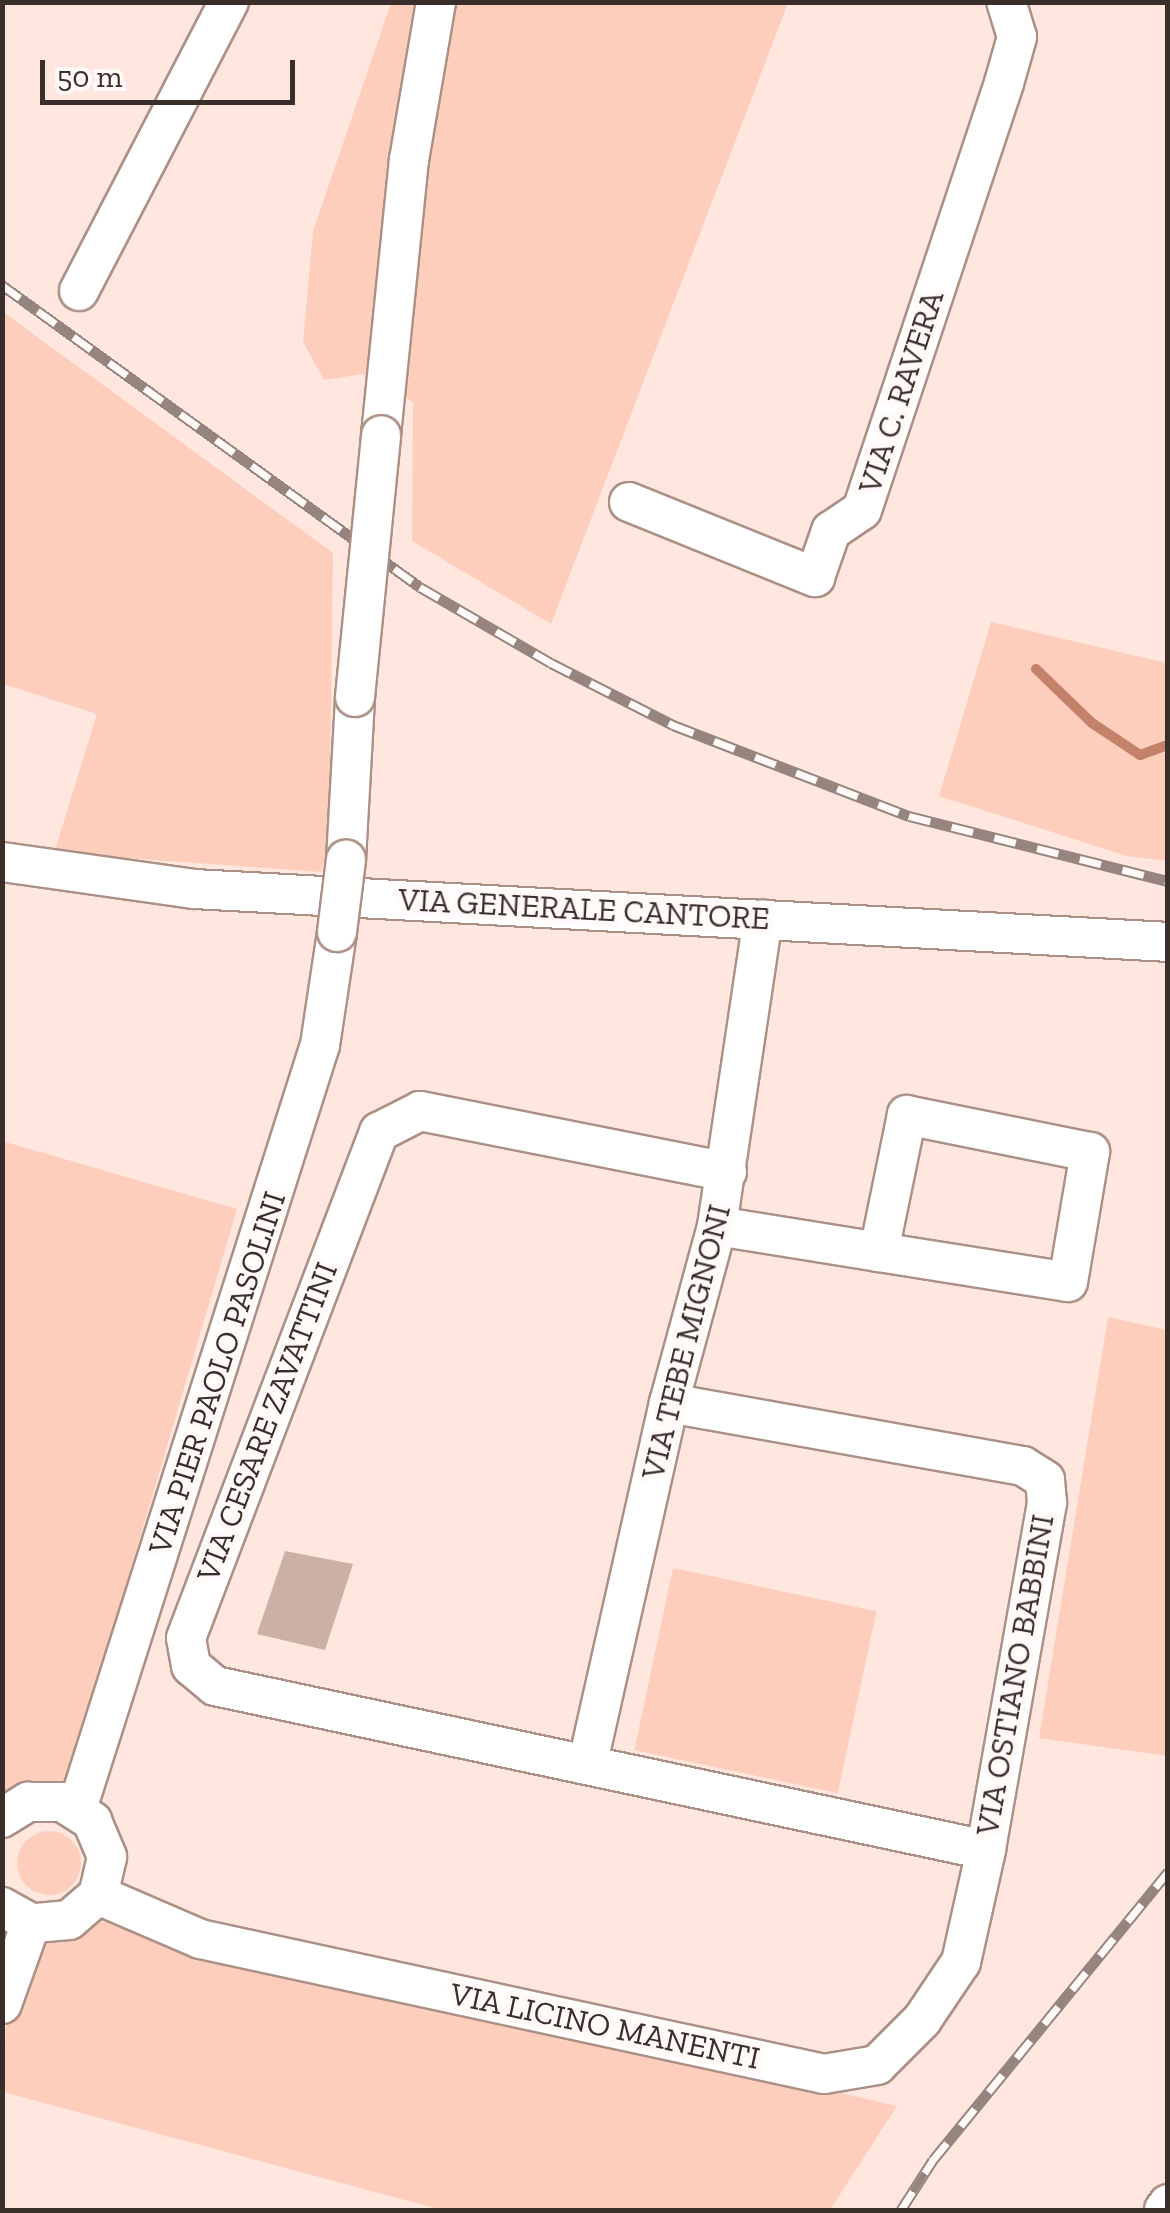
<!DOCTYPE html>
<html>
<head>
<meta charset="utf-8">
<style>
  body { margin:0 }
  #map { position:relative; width:1170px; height:2213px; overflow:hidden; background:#ffe7df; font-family:"Zilla Slab",serif }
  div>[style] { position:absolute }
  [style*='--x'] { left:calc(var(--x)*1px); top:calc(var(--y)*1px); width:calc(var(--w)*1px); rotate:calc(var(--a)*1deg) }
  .green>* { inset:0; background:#fdcebc; transform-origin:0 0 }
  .round { border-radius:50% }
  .stream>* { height:10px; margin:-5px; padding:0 5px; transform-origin:5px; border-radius:5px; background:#c38269 }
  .building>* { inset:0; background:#cbb0a5 }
  .roads { filter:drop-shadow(2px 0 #ab9086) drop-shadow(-2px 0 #ab9086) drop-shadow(0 2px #ab9086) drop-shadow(0 -2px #ab9086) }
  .minor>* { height:38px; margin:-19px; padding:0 19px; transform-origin:19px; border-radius:19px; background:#fff }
  .rail>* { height:11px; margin-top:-5.5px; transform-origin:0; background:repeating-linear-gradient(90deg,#fff9f7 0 22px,#96857f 0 44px); box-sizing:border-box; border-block:2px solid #96857f }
  .bridges { filter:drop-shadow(2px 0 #ab9086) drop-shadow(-2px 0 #ab9086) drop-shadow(0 2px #ab9086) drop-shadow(0 -2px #ab9086) }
  .minor-bridge>* { height:38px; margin:-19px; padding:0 19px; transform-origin:19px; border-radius:19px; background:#fff }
  span { translate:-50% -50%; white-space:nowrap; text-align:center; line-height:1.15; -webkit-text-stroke:10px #fff9f7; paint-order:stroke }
  .street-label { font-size:32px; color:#392e2a }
  .frame { position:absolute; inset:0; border:5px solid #392e2a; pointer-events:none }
  .scale { position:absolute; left:40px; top:60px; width:255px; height:45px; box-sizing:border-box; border:5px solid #392e2a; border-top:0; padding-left:12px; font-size:30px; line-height:35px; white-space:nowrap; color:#392e2a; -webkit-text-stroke:8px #fff9f7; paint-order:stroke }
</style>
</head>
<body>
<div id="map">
  <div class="green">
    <div style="clip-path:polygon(391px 3px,788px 3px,551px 624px,412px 541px,413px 402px,363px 374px,324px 380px,303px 342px,313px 231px)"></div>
    <div style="clip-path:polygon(2px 311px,333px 553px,329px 846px,321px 872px,54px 853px,97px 714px,3px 684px)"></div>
    <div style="clip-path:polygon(991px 622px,1167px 663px,1167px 861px,1127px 856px,939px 796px)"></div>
    <div style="clip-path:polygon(2px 1141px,237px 1209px,64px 1795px,3px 1798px)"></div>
    <div style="clip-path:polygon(1108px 1317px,1167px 1330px,1167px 1756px,1039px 1738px)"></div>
    <div style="left:673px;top:1568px;width:208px;height:186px;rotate:12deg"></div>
    <div class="round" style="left:17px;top:1831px;width:64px;height:64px"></div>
    <div style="clip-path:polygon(10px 1921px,107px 1922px,897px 2106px,830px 2210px,442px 2210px,3px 2092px)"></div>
  </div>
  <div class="stream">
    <div style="--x:1036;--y:669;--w:78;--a:44"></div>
    <div style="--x:1092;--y:723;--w:58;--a:33.7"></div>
    <div style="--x:1140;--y:755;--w:30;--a:-20"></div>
  </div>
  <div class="building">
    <div style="clip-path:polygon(285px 1551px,353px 1564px,325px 1650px,257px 1634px)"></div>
  </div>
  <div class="roads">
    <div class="minor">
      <div style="--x:79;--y:291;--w:326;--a:-62.6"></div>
      <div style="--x:381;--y:435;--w:276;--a:-84.2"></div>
      <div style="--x:409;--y:160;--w:160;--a:-80.3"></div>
      <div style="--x:629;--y:502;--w:201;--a:22"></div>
      <div style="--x:815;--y:577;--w:49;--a:-70.8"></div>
      <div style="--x:831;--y:531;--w:37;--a:-34"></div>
      <div style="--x:862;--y:510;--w:450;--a:-71.6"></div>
      <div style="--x:1004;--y:83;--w:48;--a:-74.2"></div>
      <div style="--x:1017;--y:37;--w:37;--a:-107"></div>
      <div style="--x:346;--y:860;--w:163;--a:-86.8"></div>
      <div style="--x:2;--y:862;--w:194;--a:8"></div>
      <div style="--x:194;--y:889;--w:975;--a:3.11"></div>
      <div style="--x:717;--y:1226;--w:164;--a:9.1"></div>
      <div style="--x:879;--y:1252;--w:191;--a:9"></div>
      <div style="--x:1068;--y:1282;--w:132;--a:-80.4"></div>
      <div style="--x:1090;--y:1152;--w:187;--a:-168.6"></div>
      <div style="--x:907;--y:1115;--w:140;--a:101.6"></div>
      <div style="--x:669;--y:1403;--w:360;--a:10.1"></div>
      <div style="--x:1023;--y:1466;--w:26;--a:32"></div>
      <div style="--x:1045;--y:1480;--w:23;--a:85"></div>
      <div style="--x:1047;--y:1503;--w:352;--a:100"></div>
      <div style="--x:986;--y:1850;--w:788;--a:-167.99"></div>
      <div style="--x:215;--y:1686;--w:31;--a:-140"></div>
      <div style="--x:191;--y:1666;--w:28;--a:-100"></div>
      <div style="--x:186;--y:1638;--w:542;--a:-69.12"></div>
      <div style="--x:379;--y:1132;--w:46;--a:-27.1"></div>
      <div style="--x:420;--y:1111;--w:313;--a:11.2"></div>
      <div style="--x:588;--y:1762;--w:368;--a:-77.3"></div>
      <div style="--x:669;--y:1403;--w:183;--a:-74.8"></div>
      <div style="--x:717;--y:1226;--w:310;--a:-81.5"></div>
      <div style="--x:77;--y:1809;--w:802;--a:-72.36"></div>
      <div style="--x:320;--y:1045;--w:114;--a:-81.4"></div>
      <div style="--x:2;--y:1818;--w:31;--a:-32"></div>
      <div style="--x:28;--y:1802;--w:34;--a:0"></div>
      <div style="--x:62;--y:1802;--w:36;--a:32"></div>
      <div style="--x:92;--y:1821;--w:39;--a:67"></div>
      <div style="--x:107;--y:1857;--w:39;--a:103"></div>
      <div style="--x:98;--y:1895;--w:38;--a:139"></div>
      <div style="--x:69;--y:1920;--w:38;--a:175"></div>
      <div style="--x:31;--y:1923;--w:33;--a:-151"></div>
      <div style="--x:98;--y:1895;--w:111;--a:23.3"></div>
      <div style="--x:200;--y:1939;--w:638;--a:12.21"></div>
      <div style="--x:824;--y:2074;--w:54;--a:-9.6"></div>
      <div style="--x:877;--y:2065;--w:64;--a:-45"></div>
      <div style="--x:922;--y:2020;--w:70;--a:-56.1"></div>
      <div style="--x:961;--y:1962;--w:115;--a:-77.4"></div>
      <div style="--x:2;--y:2004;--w:86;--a:-70.3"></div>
      <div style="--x:1164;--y:2210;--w:7;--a:-56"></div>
    </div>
  </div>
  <div class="rail">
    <div style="--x:2;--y:285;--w:516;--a:35.85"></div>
    <div style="--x:420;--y:587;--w:151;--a:30.1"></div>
    <div style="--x:551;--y:663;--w:137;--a:26.9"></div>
    <div style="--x:673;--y:725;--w:253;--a:21.1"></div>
    <div style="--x:909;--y:816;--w:267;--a:14.1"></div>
    <div style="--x:901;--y:2210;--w:59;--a:-57.4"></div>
    <div style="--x:933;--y:2160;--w:372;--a:-50.8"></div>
  </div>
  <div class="bridges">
    <div class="minor-bridge">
      <div style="--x:355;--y:697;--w:263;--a:-84.3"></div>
      <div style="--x:337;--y:932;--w:73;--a:-82.9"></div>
    </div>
  </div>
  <div class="street-label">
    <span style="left:901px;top:392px;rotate:-72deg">VIA C. RAVERA</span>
    <span style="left:584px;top:909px;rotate:3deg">VIA GENERALE CANTORE</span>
    <span style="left:686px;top:1342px;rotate:-76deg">VIA TEBE MIGNONI</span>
    <span style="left:217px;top:1373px;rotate:-72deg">VIA PIER PAOLO PASOLINI</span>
    <span style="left:267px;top:1422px;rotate:-69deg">VIA CESARE ZAVATTINI</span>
    <span style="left:1015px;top:1675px;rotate:-80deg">VIA OSTIANO BABBINI</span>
    <span style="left:605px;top:2026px;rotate:12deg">VIA LICINO MANENTI</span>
  </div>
  <div class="frame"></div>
  <div class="scale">50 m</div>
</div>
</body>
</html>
